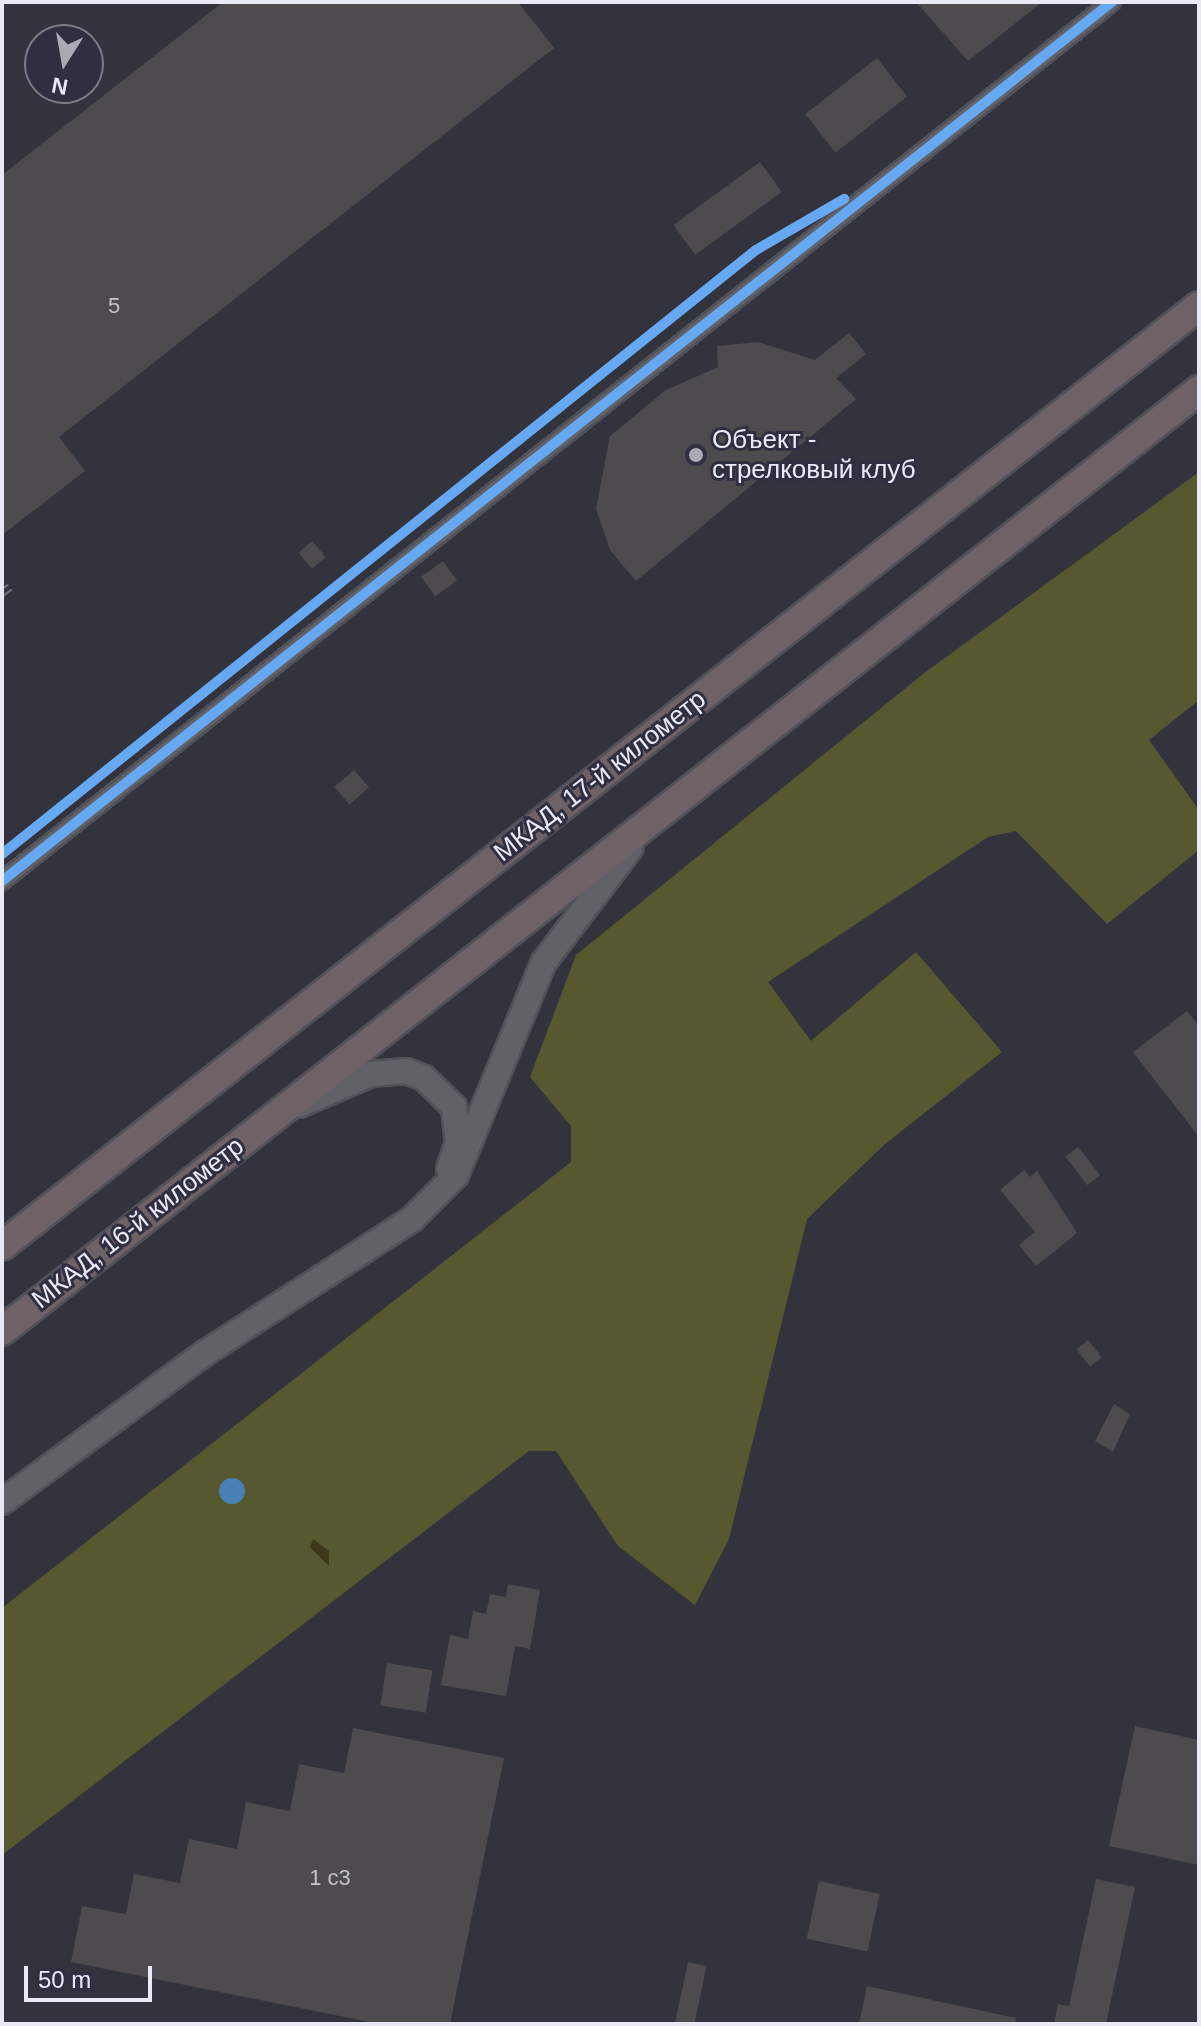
<!DOCTYPE html>
<html>
<head>
<meta charset="utf-8">
<style>
  body { margin:0 }
  #map { position:relative; width:1201px; height:2026px; overflow:hidden; background:#33333d; font-family:Arial,sans-serif }
  div>[style] { position:absolute }
  [style*='--x'] { left:calc(var(--x)*1px); top:calc(var(--y)*1px); width:calc(var(--w)*1px); rotate:calc(var(--a)*1deg) }
  .green>* { inset:0; background:#565830 }
  .sand>* { inset:0; background:#3f381d }
  .water>* { inset:0; background:#4980b6 }
  .round { border-radius:50% }
  .building>* { inset:0; background:#4e4b4e; transform-origin:0 0 }
  .roads { filter:drop-shadow(2px 0 #51515a) drop-shadow(-2px 0 #51515a) drop-shadow(0 2px #51515a) drop-shadow(0 -2px #51515a) }
  .minor>* { height:16px; margin:-8px; padding:0 8px; transform-origin:8px; border-radius:8px; background:#616168 }
  .secondary>* { height:24px; margin:-12px; padding:0 12px; transform-origin:12px; border-radius:12px; background:#616168 }
  .trunk>* { height:28px; margin:-14px; padding:0 14px; transform-origin:14px; border-radius:14px; background:#6f6267 }
  .rail>* { height:8px; margin-top:-4px; transform-origin:0; background:repeating-linear-gradient(90deg,#2f2f41 0 15px,#6e6e75 0 30px); box-sizing:border-box; border-block:2px solid #6e6e75 }
  .cycleway>* { height:10px; margin:-5px; padding:0 5px; transform-origin:5px; border-radius:5px; background:#66a8f1 }
  .dots>* { width:22px; height:22px; translate:-50% -50%; box-sizing:border-box; border:4px solid #2f2f41; border-radius:50% }
  span { translate:-50% -50%; white-space:nowrap; text-align:center; line-height:1.15; -webkit-text-stroke:6px #2f2f41; paint-order:stroke }
  .number-label { font-size:22px; color:#c3c2cc }
  .number-label span { -webkit-text-stroke-width:0 }
  .poi-label { font-size:26px; color:#eaeaf6 }
  .left { translate:0 -50%; text-align:left }
  .street-label { font-size:26px; color:#eaeaf6 }
  .frame { position:absolute; inset:0; border:4px solid #eaeaf6; pointer-events:none }
  .north { position:absolute; left:24px; top:24px; width:80px; height:80px; box-sizing:border-box; background:#2f2f41; border:2px solid #7a7a89; border-radius:50%; rotate:191deg; font-size:22px; font-weight:700; line-height:32px; text-align:center; color:#eaeaf6 }
  .north::after { content:''; display:block; margin:auto; width:28px; height:36px; background:#aaaab5; clip-path:polygon(50% 0,100% 100%,50% 72%,0 100%) }
  .scale { position:absolute; left:24px; top:1966px; width:128px; height:36px; box-sizing:border-box; border:4px solid #eaeaf6; border-top:0; padding-left:10px; font-size:24px; line-height:28px; white-space:nowrap; color:#eaeaf6; -webkit-text-stroke:6px #2f2f41; paint-order:stroke }
</style>
</head>
<body>
<div id="map">
  <div class="green">
    <div style="clip-path:polygon(1199px 472px,1199px 700px,1149px 740px,1199px 810px,1199px 850px,1107px 924px,1016px 831px,988px 837px,768px 982px,811px 1041px,916px 952px,1002px 1052px,885px 1144px,807px 1219px,729px 1539px,695px 1605px,618px 1546px,556px 1451px,529px 1451px,2px 1855px,2px 1608px,571px 1162px,571px 1126px,530px 1077px,576px 955px,923px 674px)"></div>
  </div>
  <div class="sand">
    <div style="clip-path:polygon(313px 1539px,329px 1551px,329px 1566px,310px 1547px)"></div>
  </div>
  <div class="water">
    <div class="round" style="left:219px;top:1478px;width:26px;height:26px"></div>
  </div>
  <div class="building">
    <div style="clip-path:polygon(223px 2px,518px 2px,554px 48px,59px 437px,85px 471px,2px 535px,2px 175px)"></div>
    <div style="clip-path:polygon(916px 2px,1042px 2px,968px 61px)"></div>
    <div style="left:877px;top:58px;width:49px;height:91px;rotate:52deg"></div>
    <div style="left:760px;top:162px;width:37px;height:107px;rotate:54deg"></div>
    <div style="clip-path:polygon(849px 333px,866px 354px,836px 378px,856px 399px,636px 581px,610px 550px,596px 509px,610px 436px,666px 390px,718px 367px,717px 346px,758px 342px,815px 360px)"></div>
    <div style="left:312px;top:541px;width:21px;height:18px;rotate:49deg"></div>
    <div style="left:443px;top:561px;width:24px;height:27px;rotate:54deg"></div>
    <div style="left:354px;top:770px;width:23px;height:26px;rotate:49deg"></div>
    <div style="clip-path:polygon(1187px 1011px,1199px 1026px,1199px 1137px,1133px 1052px)"></div>
    <div style="left:1078px;top:1147px;width:36px;height:16px;rotate:52deg"></div>
    <div style="clip-path:polygon(1024px 1170px,1030px 1177px,1037px 1171px,1077px 1233px,1036px 1266px,1019px 1245px,1035px 1232px,1000px 1190px)"></div>
    <div style="left:1088px;top:1340px;width:22px;height:15px;rotate:51deg"></div>
    <div style="clip-path:polygon(1114px 1404px,1130px 1414px,1113px 1452px,1095px 1441px)"></div>
    <div style="clip-path:polygon(508px 1584px,540px 1590px,530px 1649px,515px 1646px,506px 1696px,441px 1685px,450px 1635px,468px 1639px,473px 1611px,486px 1614px,490px 1594px,506px 1597px)"></div>
    <div style="left:387px;top:1663px;width:46px;height:43px;rotate:9deg"></div>
    <div style="clip-path:polygon(1135px 1726px,1199px 1740px,1199px 1865px,1109px 1846px)"></div>
    <div style="clip-path:polygon(353px 1728px,504px 1758px,450px 2024px,379px 2024px,71px 1962px,82px 1906px,126px 1914px,134px 1874px,180px 1883px,189px 1839px,237px 1849px,246px 1802px,290px 1811px,299px 1764px,344px 1773px)"></div>
    <div style="clip-path:polygon(1096px 1879px,1135px 1887px,1106px 2024px,1054px 2024px,1058px 2004px,1069px 2006px)"></div>
    <div style="left:819px;top:1881px;width:62px;height:59px;rotate:12deg"></div>
    <div style="left:688px;top:1962px;width:19px;height:63px;rotate:12deg"></div>
    <div style="clip-path:polygon(867px 1986px,1016px 2018px,1015px 2024px,859px 2024px)"></div>
  </div>
  <div class="roads">
    <div class="minor">
      <div style="--x:2;--y:881;--w:1416;--a:-38.38"></div>
    </div>
    <div class="secondary">
      <div style="--x:299;--y:1105;--w:78;--a:-23.3"></div>
      <div style="--x:371;--y:1074;--w:35;--a:-5"></div>
      <div style="--x:406;--y:1071;--w:19;--a:21"></div>
      <div style="--x:424;--y:1078;--w:42;--a:44"></div>
      <div style="--x:454;--y:1107;--w:36;--a:84"></div>
      <div style="--x:458;--y:1143;--w:28;--a:109"></div>
      <div style="--x:2;--y:1502;--w:252;--a:-36.3"></div>
      <div style="--x:205;--y:1353;--w:247;--a:-32.9"></div>
      <div style="--x:412;--y:1219;--w:62;--a:-45"></div>
      <div style="--x:456;--y:1175;--w:230;--a:-67.6"></div>
      <div style="--x:544;--y:962;--w:144;--a:-52.9"></div>
    </div>
    <div class="trunk">
      <div style="--x:2;--y:1246;--w:1522;--a:-38.14"></div>
      <div style="--x:2;--y:1331;--w:1523;--a:-38.17"></div>
    </div>
  </div>
  <div class="rail">
    <div style="--x:2;--y:593;--w:10;--a:-37"></div>
  </div>
  <div class="cycleway">
    <div style="--x:2;--y:854;--w:966;--a:-38.7"></div>
    <div style="--x:756;--y:250;--w:102;--a:-30.1"></div>
    <div style="--x:2;--y:881;--w:1416;--a:-38.38"></div>
  </div>
  <div class="dots">
    <div style="left:696px;top:455px;background:#aaaab5"></div>
  </div>
  <div class="number-label">
    <span style="left:114px;top:306px">5</span>
    <span style="left:330px;top:1878px">1 с3</span>
  </div>
  <div class="poi-label">
    <span class="left" style="left:712px;top:455px">Объект -<br>стрелковый клуб</span>
  </div>
  <div class="street-label">
    <span style="left:600px;top:776px;rotate:-38deg">МКАД, 17-й километр</span>
    <span style="left:138px;top:1223px;rotate:-38deg">МКАД, 16-й километр</span>
  </div>
  <div class="frame"></div>
  <div class="north">N</div>
  <div class="scale">50 m</div>
</div>
</body>
</html>
